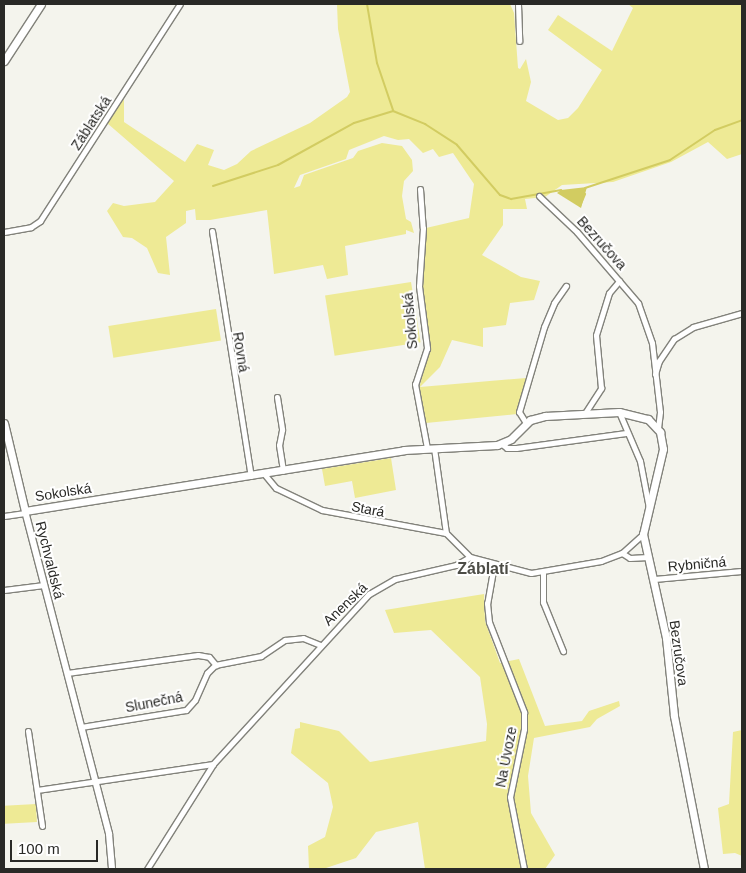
<!DOCTYPE html>
<html>
<head>
<meta charset="utf-8">
<style>
  body { margin:0 }
  #map { position:relative; width:746px; height:873px; overflow:hidden; background:#f4f4ed; font-family:Helvetica,sans-serif }
  div>[style] { position:absolute }
  [style*='--x'] { left:calc(var(--x)*1px); top:calc(var(--y)*1px); width:calc(var(--w)*1px); rotate:calc(var(--a)*1deg) }
  .green>* { inset:0; background:#eeea95; transform-origin:0 0 }
  .water>* { inset:0; background:#d2cc61 }
  .stream>* { height:2px; margin:-1px; padding:0 1px; transform-origin:1px; border-radius:1px; background:#d2cc61 }
  .roads { filter:drop-shadow(1px 0 #82827b) drop-shadow(-1px 0 #82827b) drop-shadow(0 1px #82827b) drop-shadow(0 -1px #82827b) }
  .minor>* { height:5px; margin:-2.5px; padding:0 2.5px; transform-origin:2.5px; border-radius:2.5px; background:#fff }
  .tertiary>* { height:6px; margin:-3px; padding:0 3px; transform-origin:3px; border-radius:3px; background:#fff }
  .secondary>* { height:7px; margin:-3.5px; padding:0 3.5px; transform-origin:3.5px; border-radius:3.5px; background:#fff }
  span { translate:-50% -50%; white-space:nowrap; text-align:center; line-height:1.15; -webkit-text-stroke:4px #fff; paint-order:stroke }
  .street-label { font-size:14px; color:#292926 }
  .quarter-label { font-size:16px; color:#4c4c46; font-weight:700 }
  .frame { position:absolute; inset:0; border:5px solid #292926; pointer-events:none }
  .scale { position:absolute; left:10px; top:840px; width:88px; height:22px; box-sizing:border-box; border:2px solid #292926; border-top:0; padding-left:6px; font-size:15px; line-height:18px; white-space:nowrap; color:#292926; -webkit-text-stroke:4px #fff; paint-order:stroke }
</style>
</head>
<body>
<div id="map">
  <div class="green">
    <div style="clip-path:polygon(337px 4px,510px 4px,514px 13px,518px 68px,520px 69px,526px 59px,531px 82px,526px 101px,558px 120px,568px 118px,578px 108px,602px 70px,548px 30px,558px 15px,612px 51px,633px 8px,628px 4px,742px 4px,742px 154px,727px 159px,708px 142px,671px 162px,613px 182px,562px 185px,545px 197px,525px 199px,527px 209px,503px 209px,503px 225px,482px 255px,521px 277px,540px 281px,534px 300px,510px 303px,506px 325px,483px 328px,483px 347px,452px 340px,440px 367px,420px 387px,526px 378px,517px 414px,426px 423px,419px 388px,430px 350px,423px 287px,426px 228px,469px 218px,474px 184px,453px 153px,439px 157px,433px 149px,423px 153px,409px 139px,398px 140px,384px 136px,349px 150px,346px 159px,300px 175px,294px 188px,300px 186px,304px 175px,353px 158px,358px 151px,382px 143px,402px 146px,412px 160px,413px 171px,404px 181px,402px 196px,406px 219px,411px 222px,414px 233px,406px 230px,406px 234px,345px 246px,348px 275px,327px 279px,323px 265px,274px 274px,267px 210px,210px 220px,196px 220px,195px 209px,186px 211px,186px 223px,166px 237px,170px 275px,158px 273px,147px 248px,132px 238px,123px 237px,107px 211px,113px 203px,124px 206px,155px 202px,174px 181px,107px 123px,124px 99px,124px 122px,139px 132px,185px 162px,197px 144px,214px 150px,208px 165px,224px 170px,237px 164px,251px 151px,310px 123px,347px 97px,350px 92px,338px 29px)"></div>
    <div style="left:411px;top:282px;width:61px;height:87px;rotate:81deg"></div>
    <div style="left:216px;top:309px;width:32px;height:109px;rotate:81deg"></div>
    <div style="clip-path:polygon(391px 458px,396px 490px,355px 498px,352px 481px,325px 486px,322px 469px)"></div>
    <div style="clip-path:polygon(484px 594px,485px 621px,500px 663px,519px 659px,545px 726px,582px 721px,589px 711px,619px 701px,620px 706px,597px 719px,590px 727px,534px 738px,528px 776px,531px 813px,555px 855px,545px 869px,425px 869px,418px 822px,376px 832px,356px 858px,323px 869px,309px 869px,308px 846px,325px 837px,333px 807px,328px 783px,291px 753px,295px 729px,300px 728px,300px 722px,339px 731px,370px 762px,486px 741px,487px 724px,480px 677px,431px 630px,394px 633px,385px 610px)"></div>
    <div style="clip-path:polygon(742px 730px,742px 856px,735px 853px,723px 854px,718px 808px,729px 804px,733px 732px)"></div>
    <div style="left:36px;top:804px;width:18px;height:32px;rotate:87deg"></div>
  </div>
  <div class="water">
    <div style="clip-path:polygon(587px 187px,581px 208px,557px 193px,561px 190px)"></div>
  </div>
  <div class="stream">
    <div style="--x:367;--y:4;--w:60;--a:80.4"></div>
    <div style="--x:377;--y:63;--w:50;--a:71.2"></div>
    <div style="--x:213;--y:186;--w:68;--a:-17.9"></div>
    <div style="--x:278;--y:165;--w:87;--a:-28.9"></div>
    <div style="--x:354;--y:123;--w:41;--a:-17.1"></div>
    <div style="--x:393;--y:111;--w:35;--a:22"></div>
    <div style="--x:425;--y:124;--w:38;--a:33"></div>
    <div style="--x:457;--y:145;--w:66;--a:49.3"></div>
    <div style="--x:500;--y:195;--w:12;--a:20"></div>
    <div style="--x:511;--y:199;--w:51;--a:-10.2"></div>
    <div style="--x:585;--y:188;--w:89;--a:-18.2"></div>
    <div style="--x:670;--y:160;--w:54;--a:-33.7"></div>
    <div style="--x:715;--y:130;--w:29;--a:-20"></div>
    <div style="--x:580;--y:206;--w:13;--a:-67"></div>
  </div>
  <div class="roads">
    <div class="minor">
      <div style="--x:518;--y:4;--w:37;--a:88"></div>
      <div style="--x:420;--y:189;--w:39;--a:86"></div>
      <div style="--x:423;--y:228;--w:58;--a:93.9"></div>
      <div style="--x:419;--y:286;--w:63;--a:82.6"></div>
      <div style="--x:427;--y:348;--w:38;--a:108"></div>
      <div style="--x:415;--y:384;--w:65;--a:79.4"></div>
      <div style="--x:539;--y:196;--w:52;--a:43.5"></div>
      <div style="--x:577;--y:232;--w:94;--a:49.3"></div>
      <div style="--x:638;--y:303;--w:42;--a:70.7"></div>
      <div style="--x:652;--y:343;--w:69;--a:83.4"></div>
      <div style="--x:660;--y:412;--w:16;--a:97"></div>
      <div style="--x:212;--y:231;--w:248;--a:81"></div>
      <div style="--x:4;--y:232;--w:27;--a:-10"></div>
      <div style="--x:31;--y:227;--w:11;--a:-34"></div>
      <div style="--x:40;--y:221;--w:258;--a:-57.2"></div>
      <div style="--x:655;--y:374;--w:14;--a:-73"></div>
      <div style="--x:659;--y:361;--w:27;--a:-56"></div>
      <div style="--x:674;--y:339;--w:22;--a:-32"></div>
      <div style="--x:693;--y:327;--w:51;--a:-15.9"></div>
      <div style="--x:277;--y:397;--w:33;--a:81"></div>
      <div style="--x:282;--y:430;--w:15;--a:101"></div>
      <div style="--x:279;--y:445;--w:26;--a:81"></div>
      <div style="--x:619;--y:412;--w:53;--a:66.8"></div>
      <div style="--x:640;--y:461;--w:48;--a:79.2"></div>
      <div style="--x:585;--y:413;--w:30;--a:-57"></div>
      <div style="--x:601;--y:388;--w:53;--a:-95.4"></div>
      <div style="--x:596;--y:335;--w:44;--a:-72.8"></div>
      <div style="--x:609;--y:293;--w:16;--a:-50"></div>
      <div style="--x:526;--y:423;--w:13;--a:-122"></div>
      <div style="--x:519;--y:412;--w:89;--a:-73.6"></div>
      <div style="--x:544;--y:327;--w:26;--a:-67"></div>
      <div style="--x:554;--y:303;--w:21;--a:-55"></div>
      <div style="--x:502;--y:444;--w:6;--a:39"></div>
      <div style="--x:507;--y:448;--w:9;--a:0"></div>
      <div style="--x:516;--y:448;--w:111;--a:-7.8"></div>
      <div style="--x:434;--y:448;--w:86;--a:82"></div>
      <div style="--x:265;--y:475;--w:17;--a:50"></div>
      <div style="--x:276;--y:488;--w:51;--a:25.6"></div>
      <div style="--x:322;--y:510;--w:126;--a:10.5"></div>
      <div style="--x:446;--y:533;--w:34;--a:45"></div>
      <div style="--x:4;--y:516;--w:21;--a:-8"></div>
      <div style="--x:622;--y:553;--w:9;--a:32"></div>
      <div style="--x:630;--y:558;--w:18;--a:-3"></div>
      <div style="--x:494;--y:565;--w:39;--a:100"></div>
      <div style="--x:487;--y:603;--w:19;--a:84"></div>
      <div style="--x:489;--y:622;--w:97;--a:68.7"></div>
      <div style="--x:524;--y:712;--w:17;--a:90"></div>
      <div style="--x:524;--y:729;--w:69;--a:101.6"></div>
      <div style="--x:510;--y:797;--w:73;--a:79"></div>
      <div style="--x:543;--y:573;--w:29;--a:90"></div>
      <div style="--x:543;--y:602;--w:53;--a:67.8"></div>
      <div style="--x:654;--y:579;--w:88;--a:-5.2"></div>
      <div style="--x:4;--y:590;--w:40;--a:-7.1"></div>
      <div style="--x:67;--y:673;--w:132;--a:-7.8"></div>
      <div style="--x:198;--y:655;--w:11;--a:10"></div>
      <div style="--x:209;--y:657;--w:11;--a:49"></div>
      <div style="--x:81;--y:727;--w:106;--a:-9.2"></div>
      <div style="--x:186;--y:710;--w:13;--a:-48"></div>
      <div style="--x:195;--y:700;--w:30;--a:-66"></div>
      <div style="--x:207;--y:673;--w:11;--a:-45"></div>
      <div style="--x:215;--y:665;--w:47;--a:-11.1"></div>
      <div style="--x:261;--y:656;--w:29;--a:-34"></div>
      <div style="--x:285;--y:640;--w:18;--a:-6"></div>
      <div style="--x:303;--y:638;--w:18;--a:22"></div>
      <div style="--x:28;--y:731;--w:96;--a:81.6"></div>
      <div style="--x:37;--y:790;--w:178;--a:-8.4"></div>
      <div style="--x:147;--y:869;--w:124;--a:-57.8"></div>
      <div style="--x:213;--y:764;--w:231;--a:-47.5"></div>
      <div style="--x:369;--y:594;--w:30;--a:-30"></div>
      <div style="--x:395;--y:579;--w:63;--a:-12.9"></div>
      <div style="--x:456;--y:565;--w:16;--a:-30"></div>
      <div style="--x:470;--y:557;--w:63;--a:14.7"></div>
      <div style="--x:531;--y:573;--w:71;--a:-9.7"></div>
      <div style="--x:601;--y:561;--w:22;--a:-21"></div>
      <div style="--x:622;--y:553;--w:28;--a:-42"></div>
    </div>
    <div class="tertiary">
      <div style="--x:25;--y:511;--w:334;--a:75.4"></div>
      <div style="--x:109;--y:834;--w:35;--a:85"></div>
    </div>
    <div class="secondary">
      <div style="--x:4;--y:61;--w:68;--a:-57"></div>
      <div style="--x:4;--y:423;--w:90;--a:76.6"></div>
      <div style="--x:25;--y:511;--w:384;--a:-9.1"></div>
      <div style="--x:404;--y:450;--w:93;--a:-3.1"></div>
      <div style="--x:497;--y:445;--w:15;--a:-23"></div>
      <div style="--x:511;--y:439;--w:27;--a:-45"></div>
      <div style="--x:530;--y:420;--w:16;--a:-15"></div>
      <div style="--x:545;--y:416;--w:74;--a:-3.1"></div>
      <div style="--x:619;--y:412;--w:30;--a:14"></div>
      <div style="--x:648;--y:419;--w:18;--a:47"></div>
      <div style="--x:660;--y:432;--w:17;--a:80"></div>
      <div style="--x:663;--y:449;--w:87;--a:103.2"></div>
      <div style="--x:643;--y:534;--w:107;--a:77.5"></div>
      <div style="--x:666;--y:638;--w:78;--a:84.1"></div>
      <div style="--x:674;--y:716;--w:156;--a:78.9"></div>
    </div>
  </div>
  <div class="street-label">
    <span style="left:91px;top:123px;rotate:-57deg">Záblatská</span>
    <span style="left:602px;top:243px;rotate:48deg">Bezručova</span>
    <span style="left:410px;top:321px;rotate:-95deg">Sokolská</span>
    <span style="left:241px;top:352px;rotate:81deg">Rovná</span>
    <span style="left:63px;top:492px;rotate:-9deg">Sokolská</span>
    <span style="left:368px;top:509px;rotate:11deg">Stará</span>
    <span style="left:50px;top:560px;rotate:76deg">Rychvaldská</span>
    <span style="left:697px;top:564px;rotate:-5deg">Rybničná</span>
    <span style="left:345px;top:604px;rotate:-44deg">Anenská</span>
    <span style="left:679px;top:653px;rotate:82deg">Bezručova</span>
    <span style="left:154px;top:702px;rotate:-11deg">Slunečná</span>
    <span style="left:506px;top:757px;rotate:-79deg">Na Úvoze</span>
  </div>
  <div class="quarter-label">
    <span style="left:483px;top:569px">Záblatí</span>
  </div>
  <div class="frame"></div>
  <div class="scale">100 m</div>
</div>
</body>
</html>
